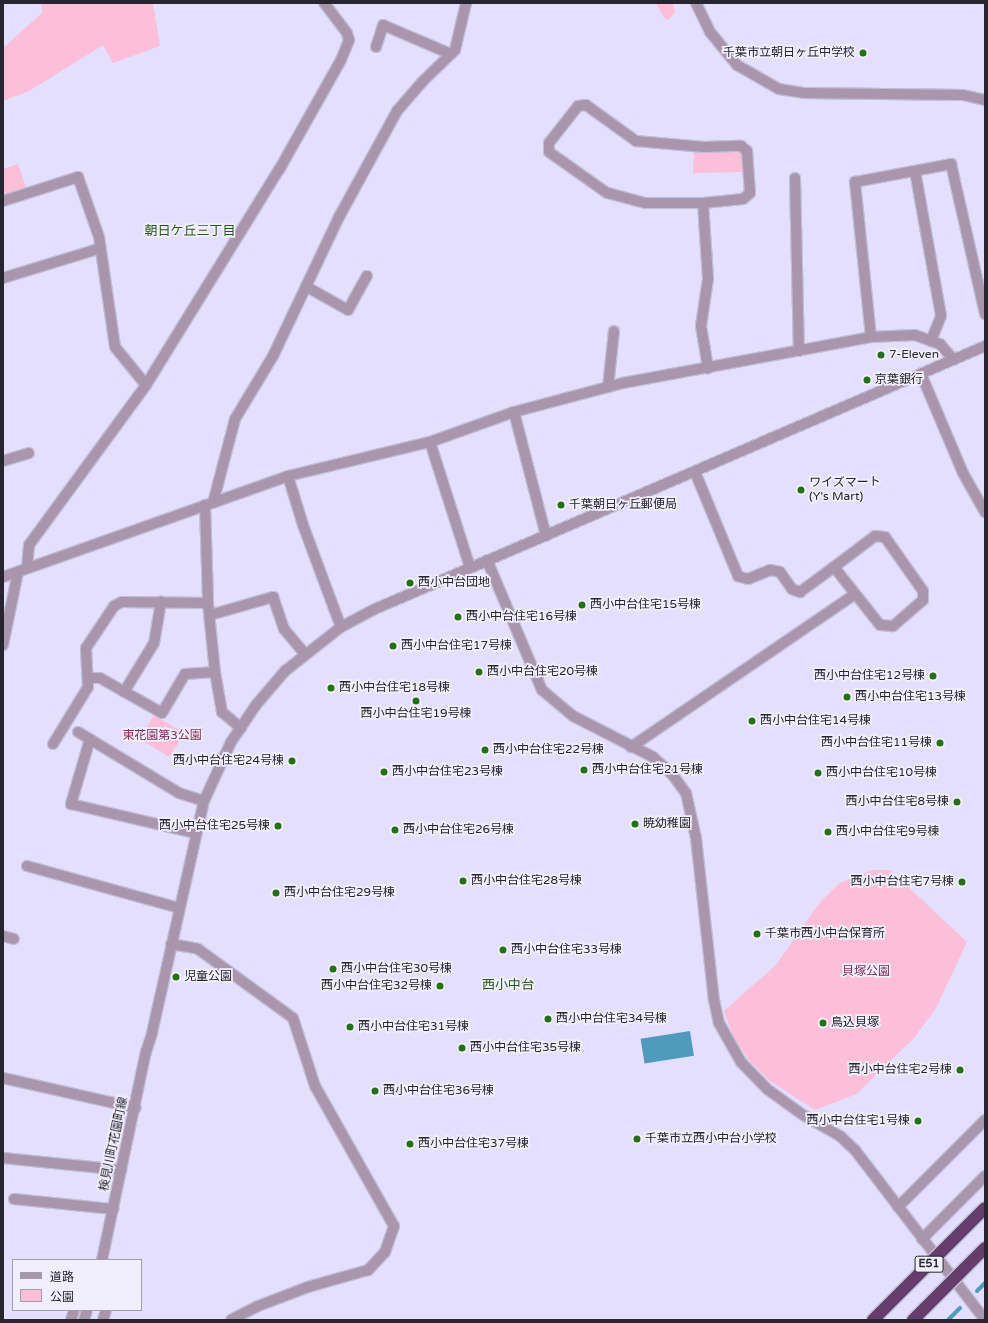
<!DOCTYPE html>
<html>
<head>
<meta charset="utf-8">
<style>
  body { margin:0 }
  #map { position:relative; width:988px; height:1323px; overflow:hidden; background:#e3dffd; font-family:"Varela Round","Noto Sans JP",sans-serif }
  div>[style] { position:absolute }
  [style*='--x'] { left:calc(var(--x)*1px); top:calc(var(--y)*1px); width:calc(var(--w)*1px); rotate:calc(var(--a)*1deg) }
  .green>* { inset:0; background:#fcbed8; transform-origin:0 0 }
  .water>* { inset:0; background:#509abd; transform-origin:0 0 }
  .stream>* { height:4px; margin:-2px; padding:0 2px; transform-origin:2px; border-radius:2px; background:#509abd }
  .roads { filter:drop-shadow(1px 0 #c1bed8) drop-shadow(-1px 0 #c1bed8) drop-shadow(0 1px #c1bed8) drop-shadow(0 -1px #c1bed8) }
  .minor>* { height:10px; margin:-5px; padding:0 5px; transform-origin:5px; border-radius:5px; background:#a995ac }
  .bridges { filter:drop-shadow(1px 0 #c1bed8) drop-shadow(-1px 0 #c1bed8) drop-shadow(0 1px #c1bed8) drop-shadow(0 -1px #c1bed8) }
  .highway-bridge>* { height:12px; margin:-6px; padding:0 6px; transform-origin:6px; border-radius:6px; background:#653c6b }
  .dots>* { width:11px; height:11px; translate:-50% -50%; box-sizing:border-box; border:2px solid #f1effb; border-radius:50% }
  span { translate:-50% -50%; white-space:nowrap; text-align:center; line-height:1.15; -webkit-text-stroke:3.5px #f1effb; paint-order:stroke }
  .shield-label span { padding:1px 3px; background:#f1effb; border:1px solid; border-radius:3px; -webkit-text-stroke-width:0 }
  .shield-label { font-size:11px; color:#272530; font-weight:700 }
  .poi-label { font-size:12px; color:#272530 }
  .right { translate:-100% -50%; text-align:right }
  .left { translate:0 -50%; text-align:left }
  .park-label { font-size:12px; color:#7f2e57 }
  .street-label { font-size:12px; color:#272530 }
  .neighbourhood-label { font-size:13px; color:#285821 }
  .frame { position:absolute; inset:0; border:4px solid #272530; pointer-events:none }
  .legend { position:absolute; left:12px; top:1259px; width:130px; height:52px; box-sizing:border-box; background:#f1effb; border:1px solid #a09eaa; margin:0; padding:5px 7px; list-style:none; font-size:12px; color:#272530 }
  .legend li { display:flex; align-items:center; gap:8px; height:20px }
  .legend b { width:20px; border:1px solid #a09eaa }
</style>
</head>
<body>
<div id="map">
  <div class="green">
    <div style="clip-path:polygon(41px 3px,153px 3px,160px 46px,113px 63px,103px 45px,29px 91px,3px 101px,3px 48px,42px 13px)"></div>
    <div style="clip-path:polygon(656px 3px,673px 3px,675px 12px,669px 20px,664px 18px)"></div>
    <div style="clip-path:polygon(739px 152px,743px 156px,744px 172px,693px 173px,694px 153px)"></div>
    <div style="clip-path:polygon(18px 164px,26px 188px,3px 196px,3px 169px)"></div>
    <div style="left:154px;top:715px;width:35px;height:28px;rotate:31deg"></div>
    <div style="clip-path:polygon(873px 870px,890px 870px,967px 942px,936px 1008px,914px 1038px,856px 1094px,815px 1110px,770px 1081px,749px 1060px,734px 1038px,724px 1011px,776px 965px,820px 902px,840px 883px)"></div>
  </div>
  <div class="water">
    <div style="left:690px;top:1031px;width:25px;height:50px;rotate:81deg"></div>
  </div>
  <div class="stream">
    <div style="--x:977;--y:1291;--w:11;--a:-45"></div>
    <div style="--x:948;--y:1320;--w:17;--a:-45"></div>
  </div>
  <div class="roads">
    <div class="minor">
      <div style="--x:696;--y:3;--w:32;--a:64"></div>
      <div style="--x:710;--y:32;--w:43;--a:50.7"></div>
      <div style="--x:737;--y:65;--w:48;--a:29.7"></div>
      <div style="--x:779;--y:89;--w:25;--a:9"></div>
      <div style="--x:804;--y:93;--w:159;--a:0.7"></div>
      <div style="--x:963;--y:95;--w:23;--a:13"></div>
      <div style="--x:376;--y:47;--w:23;--a:-72"></div>
      <div style="--x:383;--y:25;--w:74;--a:23.1"></div>
      <div style="--x:586;--y:105;--w:62;--a:35.8"></div>
      <div style="--x:636;--y:141;--w:68;--a:5"></div>
      <div style="--x:704;--y:147;--w:37;--a:-2"></div>
      <div style="--x:741;--y:146;--w:8;--a:40"></div>
      <div style="--x:747;--y:151;--w:42;--a:85.9"></div>
      <div style="--x:750;--y:193;--w:9;--a:139"></div>
      <div style="--x:743;--y:199;--w:40;--a:174.3"></div>
      <div style="--x:703;--y:203;--w:58;--a:180"></div>
      <div style="--x:645;--y:203;--w:39;--a:-165"></div>
      <div style="--x:607;--y:193;--w:71;--a:-144.7"></div>
      <div style="--x:549;--y:152;--w:9;--a:-90"></div>
      <div style="--x:549;--y:143;--w:47;--a:-51.9"></div>
      <div style="--x:578;--y:106;--w:8;--a:-7"></div>
      <div style="--x:915;--y:171;--w:147;--a:79.8"></div>
      <div style="--x:941;--y:316;--w:27;--a:112"></div>
      <div style="--x:795;--y:178;--w:173;--a:88.7"></div>
      <div style="--x:3;--y:201;--w:79;--a:-17.7"></div>
      <div style="--x:78;--y:177;--w:64;--a:70.7"></div>
      <div style="--x:99;--y:237;--w:111;--a:81.7"></div>
      <div style="--x:115;--y:347;--w:49;--a:50.8"></div>
      <div style="--x:146;--y:385;--w:253;--a:-58.3"></div>
      <div style="--x:279;--y:170;--w:126;--a:-60.6"></div>
      <div style="--x:341;--y:60;--w:22;--a:-68"></div>
      <div style="--x:349;--y:40;--w:7;--a:-106"></div>
      <div style="--x:347;--y:33;--w:38;--a:-127"></div>
      <div style="--x:703;--y:203;--w:76;--a:86.2"></div>
      <div style="--x:708;--y:279;--w:48;--a:98.5"></div>
      <div style="--x:701;--y:326;--w:43;--a:80.5"></div>
      <div style="--x:3;--y:278;--w:102;--a:-17"></div>
      <div style="--x:307;--y:287;--w:47;--a:29.3"></div>
      <div style="--x:348;--y:310;--w:39;--a:-61"></div>
      <div style="--x:871;--y:337;--w:156;--a:-95.9"></div>
      <div style="--x:855;--y:182;--w:98;--a:-10.6"></div>
      <div style="--x:951;--y:164;--w:154;--a:77.2"></div>
      <div style="--x:921;--y:374;--w:108;--a:67"></div>
      <div style="--x:963;--y:473;--w:45;--a:60.6"></div>
      <div style="--x:608;--y:387;--w:56;--a:-83.9"></div>
      <div style="--x:514;--y:412;--w:128;--a:75.5"></div>
      <div style="--x:430;--y:442;--w:131;--a:72.3"></div>
      <div style="--x:3;--y:461;--w:27;--a:-17"></div>
      <div style="--x:695;--y:472;--w:113;--a:67.5"></div>
      <div style="--x:738;--y:576;--w:10;--a:17"></div>
      <div style="--x:748;--y:579;--w:24;--a:-22"></div>
      <div style="--x:770;--y:570;--w:10;--a:11"></div>
      <div style="--x:780;--y:572;--w:21;--a:55"></div>
      <div style="--x:792;--y:589;--w:9;--a:21"></div>
      <div style="--x:800;--y:592;--w:42;--a:-36.3"></div>
      <div style="--x:834;--y:567;--w:51;--a:-37.1"></div>
      <div style="--x:875;--y:536;--w:10;--a:6"></div>
      <div style="--x:885;--y:537;--w:66;--a:54.9"></div>
      <div style="--x:923;--y:591;--w:9;--a:90"></div>
      <div style="--x:923;--y:600;--w:40;--a:139"></div>
      <div style="--x:893;--y:626;--w:13;--a:-176"></div>
      <div style="--x:880;--y:625;--w:74;--a:-128.4"></div>
      <div style="--x:288;--y:476;--w:51;--a:73"></div>
      <div style="--x:303;--y:525;--w:109;--a:69.6"></div>
      <div style="--x:213;--y:503;--w:87;--a:-75.3"></div>
      <div style="--x:235;--y:419;--w:74;--a:-58.9"></div>
      <div style="--x:273;--y:356;--w:154;--a:-64.6"></div>
      <div style="--x:339;--y:217;--w:121;--a:-61.3"></div>
      <div style="--x:397;--y:111;--w:38;--a:-49"></div>
      <div style="--x:422;--y:82;--w:46;--a:-44.1"></div>
      <div style="--x:455;--y:50;--w:48;--a:-76.8"></div>
      <div style="--x:205;--y:505;--w:98;--a:88.2"></div>
      <div style="--x:208;--y:603;--w:69;--a:84.2"></div>
      <div style="--x:215;--y:672;--w:41;--a:80.1"></div>
      <div style="--x:222;--y:712;--w:25;--a:40"></div>
      <div style="--x:487;--y:560;--w:141;--a:67.1"></div>
      <div style="--x:542;--y:690;--w:40;--a:40"></div>
      <div style="--x:573;--y:716;--w:90;--a:27.1"></div>
      <div style="--x:653;--y:757;--w:25;--a:42"></div>
      <div style="--x:672;--y:774;--w:24;--a:54"></div>
      <div style="--x:686;--y:793;--w:46;--a:77.5"></div>
      <div style="--x:696;--y:838;--w:163;--a:83.7"></div>
      <div style="--x:714;--y:1000;--w:24;--a:78"></div>
      <div style="--x:719;--y:1023;--w:45;--a:60.6"></div>
      <div style="--x:741;--y:1062;--w:37;--a:46"></div>
      <div style="--x:767;--y:1089;--w:44;--a:35.8"></div>
      <div style="--x:803;--y:1115;--w:43;--a:29.6"></div>
      <div style="--x:840;--y:1136;--w:21;--a:43"></div>
      <div style="--x:855;--y:1150;--w:214;--a:52.6"></div>
      <div style="--x:27;--y:568;--w:23;--a:-85"></div>
      <div style="--x:29;--y:545;--w:198;--a:-53.8"></div>
      <div style="--x:3;--y:577;--w:302;--a:-19.5"></div>
      <div style="--x:288;--y:476;--w:146;--a:-13.5"></div>
      <div style="--x:430;--y:442;--w:89;--a:-19.7"></div>
      <div style="--x:514;--y:412;--w:113;--a:-14.9"></div>
      <div style="--x:623;--y:383;--w:252;--a:-10.5"></div>
      <div style="--x:871;--y:337;--w:44;--a:-2.6"></div>
      <div style="--x:915;--y:335;--w:27;--a:20"></div>
      <div style="--x:940;--y:344;--w:21;--a:49"></div>
      <div style="--x:210;--y:615;--w:66;--a:-15.9"></div>
      <div style="--x:273;--y:597;--w:34;--a:71"></div>
      <div style="--x:284;--y:629;--w:33;--a:50"></div>
      <div style="--x:3;--y:645;--w:75;--a:-78.4"></div>
      <div style="--x:88;--y:678;--w:12;--a:0"></div>
      <div style="--x:100;--y:678;--w:71;--a:29.4"></div>
      <div style="--x:162;--y:713;--w:45;--a:-59.5"></div>
      <div style="--x:185;--y:674;--w:30;--a:-4"></div>
      <div style="--x:124;--y:692;--w:57;--a:-58.5"></div>
      <div style="--x:154;--y:643;--w:42;--a:-80.3"></div>
      <div style="--x:78;--y:732;--w:118;--a:31.1"></div>
      <div style="--x:179;--y:793;--w:26;--a:18"></div>
      <div style="--x:90;--y:739;--w:68;--a:106.3"></div>
      <div style="--x:71;--y:804;--w:128;--a:13.1"></div>
      <div style="--x:53;--y:744;--w:67;--a:-58.4"></div>
      <div style="--x:88;--y:687;--w:39;--a:-93"></div>
      <div style="--x:86;--y:648;--w:50;--a:-56.3"></div>
      <div style="--x:114;--y:606;--w:9;--a:-27"></div>
      <div style="--x:122;--y:602;--w:86;--a:0.7"></div>
      <div style="--x:631;--y:747;--w:271;--a:-34.3"></div>
      <div style="--x:27;--y:866;--w:158;--a:15.4"></div>
      <div style="--x:3;--y:936;--w:11;--a:15"></div>
      <div style="--x:171;--y:944;--w:27;--a:10"></div>
      <div style="--x:198;--y:949;--w:117;--a:36"></div>
      <div style="--x:293;--y:1018;--w:71;--a:72.1"></div>
      <div style="--x:315;--y:1086;--w:161;--a:60.6"></div>
      <div style="--x:394;--y:1226;--w:28;--a:109"></div>
      <div style="--x:385;--y:1252;--w:25;--a:133"></div>
      <div style="--x:368;--y:1270;--w:62;--a:164.2"></div>
      <div style="--x:308;--y:1287;--w:53;--a:159.2"></div>
      <div style="--x:258;--y:1306;--w:30;--a:153"></div>
      <div style="--x:3;--y:1078;--w:136;--a:12.7"></div>
      <div style="--x:3;--y:1158;--w:119;--a:5.8"></div>
      <div style="--x:14;--y:1199;--w:100;--a:5.8"></div>
      <div style="--x:898;--y:1207;--w:123;--a:-45"></div>
      <div style="--x:922;--y:1239;--w:89;--a:-45"></div>
      <div style="--x:102;--y:1260;--w:213;--a:-78.1"></div>
      <div style="--x:146;--y:1052;--w:20;--a:-72"></div>
      <div style="--x:152;--y:1033;--w:238;--a:-77.4"></div>
      <div style="--x:204;--y:801;--w:65;--a:-65.4"></div>
      <div style="--x:231;--y:742;--w:45;--a:-56"></div>
      <div style="--x:256;--y:705;--w:45;--a:-49.5"></div>
      <div style="--x:285;--y:671;--w:71;--a:-38.2"></div>
      <div style="--x:341;--y:627;--w:38;--a:-28"></div>
      <div style="--x:375;--y:609;--w:664;--a:-23.32"></div>
      <div style="--x:71;--y:1320;--w:10;--a:-73"></div>
      <div style="--x:84;--y:1320;--w:10;--a:-73"></div>
      <div style="--x:103;--y:1320;--w:10;--a:-73"></div>
    </div>
  </div>
  <div class="bridges">
    <div class="highway-bridge">
      <div style="--x:873;--y:1320;--w:158;--a:-45"></div>
      <div style="--x:913;--y:1320;--w:102;--a:-45"></div>
    </div>
  </div>
  <div class="dots">
    <div style="left:863px;top:53px;background:#237016"></div>
    <div style="left:881px;top:355px;background:#237016"></div>
    <div style="left:867px;top:380px;background:#237016"></div>
    <div style="left:801px;top:490px;background:#237016"></div>
    <div style="left:561px;top:505px;background:#237016"></div>
    <div style="left:410px;top:583px;background:#237016"></div>
    <div style="left:582px;top:605px;background:#237016"></div>
    <div style="left:458px;top:617px;background:#237016"></div>
    <div style="left:393px;top:646px;background:#237016"></div>
    <div style="left:479px;top:672px;background:#237016"></div>
    <div style="left:933px;top:676px;background:#237016"></div>
    <div style="left:331px;top:688px;background:#237016"></div>
    <div style="left:847px;top:697px;background:#237016"></div>
    <div style="left:416px;top:701px;background:#237016"></div>
    <div style="left:752px;top:721px;background:#237016"></div>
    <div style="left:940px;top:743px;background:#237016"></div>
    <div style="left:485px;top:750px;background:#237016"></div>
    <div style="left:292px;top:761px;background:#237016"></div>
    <div style="left:584px;top:770px;background:#237016"></div>
    <div style="left:384px;top:772px;background:#237016"></div>
    <div style="left:818px;top:773px;background:#237016"></div>
    <div style="left:957px;top:802px;background:#237016"></div>
    <div style="left:635px;top:824px;background:#237016"></div>
    <div style="left:278px;top:826px;background:#237016"></div>
    <div style="left:395px;top:830px;background:#237016"></div>
    <div style="left:828px;top:832px;background:#237016"></div>
    <div style="left:463px;top:881px;background:#237016"></div>
    <div style="left:962px;top:882px;background:#237016"></div>
    <div style="left:276px;top:893px;background:#237016"></div>
    <div style="left:757px;top:934px;background:#237016"></div>
    <div style="left:503px;top:950px;background:#237016"></div>
    <div style="left:333px;top:969px;background:#237016"></div>
    <div style="left:176px;top:977px;background:#237016"></div>
    <div style="left:440px;top:986px;background:#237016"></div>
    <div style="left:548px;top:1019px;background:#237016"></div>
    <div style="left:823px;top:1023px;background:#237016"></div>
    <div style="left:350px;top:1027px;background:#237016"></div>
    <div style="left:462px;top:1048px;background:#237016"></div>
    <div style="left:960px;top:1070px;background:#237016"></div>
    <div style="left:375px;top:1091px;background:#237016"></div>
    <div style="left:918px;top:1121px;background:#237016"></div>
    <div style="left:637px;top:1139px;background:#237016"></div>
    <div style="left:410px;top:1144px;background:#237016"></div>
  </div>
  <div class="shield-label">
    <span style="left:929px;top:1264px">E51</span>
  </div>
  <div class="poi-label">
    <span class="right" style="left:855px;top:53px">千葉市立朝日ヶ丘中学校</span>
    <span class="left" style="left:889px;top:355px">7-Eleven</span>
    <span class="left" style="left:875px;top:380px">京葉銀行</span>
    <span class="left" style="left:809px;top:490px">ワイズマート<br>(Y's Mart)</span>
    <span class="left" style="left:569px;top:505px">千葉朝日ヶ丘郵便局</span>
    <span class="left" style="left:418px;top:583px">西小中台団地</span>
    <span class="left" style="left:590px;top:605px">西小中台住宅15号棟</span>
    <span class="left" style="left:466px;top:617px">西小中台住宅16号棟</span>
    <span class="left" style="left:401px;top:646px">西小中台住宅17号棟</span>
    <span class="left" style="left:487px;top:672px">西小中台住宅20号棟</span>
    <span class="right" style="left:925px;top:676px">西小中台住宅12号棟</span>
    <span class="left" style="left:339px;top:688px">西小中台住宅18号棟</span>
    <span class="left" style="left:855px;top:697px">西小中台住宅13号棟</span>
    <span style="left:416px;top:714px">西小中台住宅19号棟</span>
    <span class="left" style="left:760px;top:721px">西小中台住宅14号棟</span>
    <span class="right" style="left:932px;top:743px">西小中台住宅11号棟</span>
    <span class="left" style="left:493px;top:750px">西小中台住宅22号棟</span>
    <span class="right" style="left:284px;top:761px">西小中台住宅24号棟</span>
    <span class="left" style="left:592px;top:770px">西小中台住宅21号棟</span>
    <span class="left" style="left:392px;top:772px">西小中台住宅23号棟</span>
    <span class="left" style="left:826px;top:773px">西小中台住宅10号棟</span>
    <span class="right" style="left:949px;top:802px">西小中台住宅8号棟</span>
    <span class="left" style="left:643px;top:824px">暁幼稚園</span>
    <span class="right" style="left:270px;top:826px">西小中台住宅25号棟</span>
    <span class="left" style="left:403px;top:830px">西小中台住宅26号棟</span>
    <span class="left" style="left:836px;top:832px">西小中台住宅9号棟</span>
    <span class="left" style="left:471px;top:881px">西小中台住宅28号棟</span>
    <span class="right" style="left:954px;top:882px">西小中台住宅7号棟</span>
    <span class="left" style="left:284px;top:893px">西小中台住宅29号棟</span>
    <span class="left" style="left:765px;top:934px">千葉市西小中台保育所</span>
    <span class="left" style="left:511px;top:950px">西小中台住宅33号棟</span>
    <span class="left" style="left:341px;top:969px">西小中台住宅30号棟</span>
    <span class="left" style="left:184px;top:977px">児童公園</span>
    <span class="right" style="left:432px;top:986px">西小中台住宅32号棟</span>
    <span class="left" style="left:556px;top:1019px">西小中台住宅34号棟</span>
    <span class="left" style="left:831px;top:1023px">鳥込貝塚</span>
    <span class="left" style="left:358px;top:1027px">西小中台住宅31号棟</span>
    <span class="left" style="left:470px;top:1048px">西小中台住宅35号棟</span>
    <span class="right" style="left:952px;top:1070px">西小中台住宅2号棟</span>
    <span class="left" style="left:383px;top:1091px">西小中台住宅36号棟</span>
    <span class="right" style="left:910px;top:1121px">西小中台住宅1号棟</span>
    <span class="left" style="left:645px;top:1139px">千葉市立西小中台小学校</span>
    <span class="left" style="left:418px;top:1144px">西小中台住宅37号棟</span>
  </div>
  <div class="park-label">
    <span style="left:162px;top:736px">東花園第3公園</span>
    <span style="left:866px;top:972px">貝塚公園</span>
  </div>
  <div class="street-label">
    <span style="left:114px;top:1144px;rotate:-78deg">検見川町花園町線</span>
  </div>
  <div class="neighbourhood-label">
    <span style="left:190px;top:231px">朝日ケ丘三丁目</span>
    <span style="left:508px;top:985px">西小中台</span>
  </div>
  <div class="frame"></div>
  <ul class="legend">
  <li><b style="height:5px;background:#a995ac"></b>道路</li>
  <li><b style="height:11px;background:#fcbed8"></b>公園</li>
  </ul>
</div>
</body>
</html>
